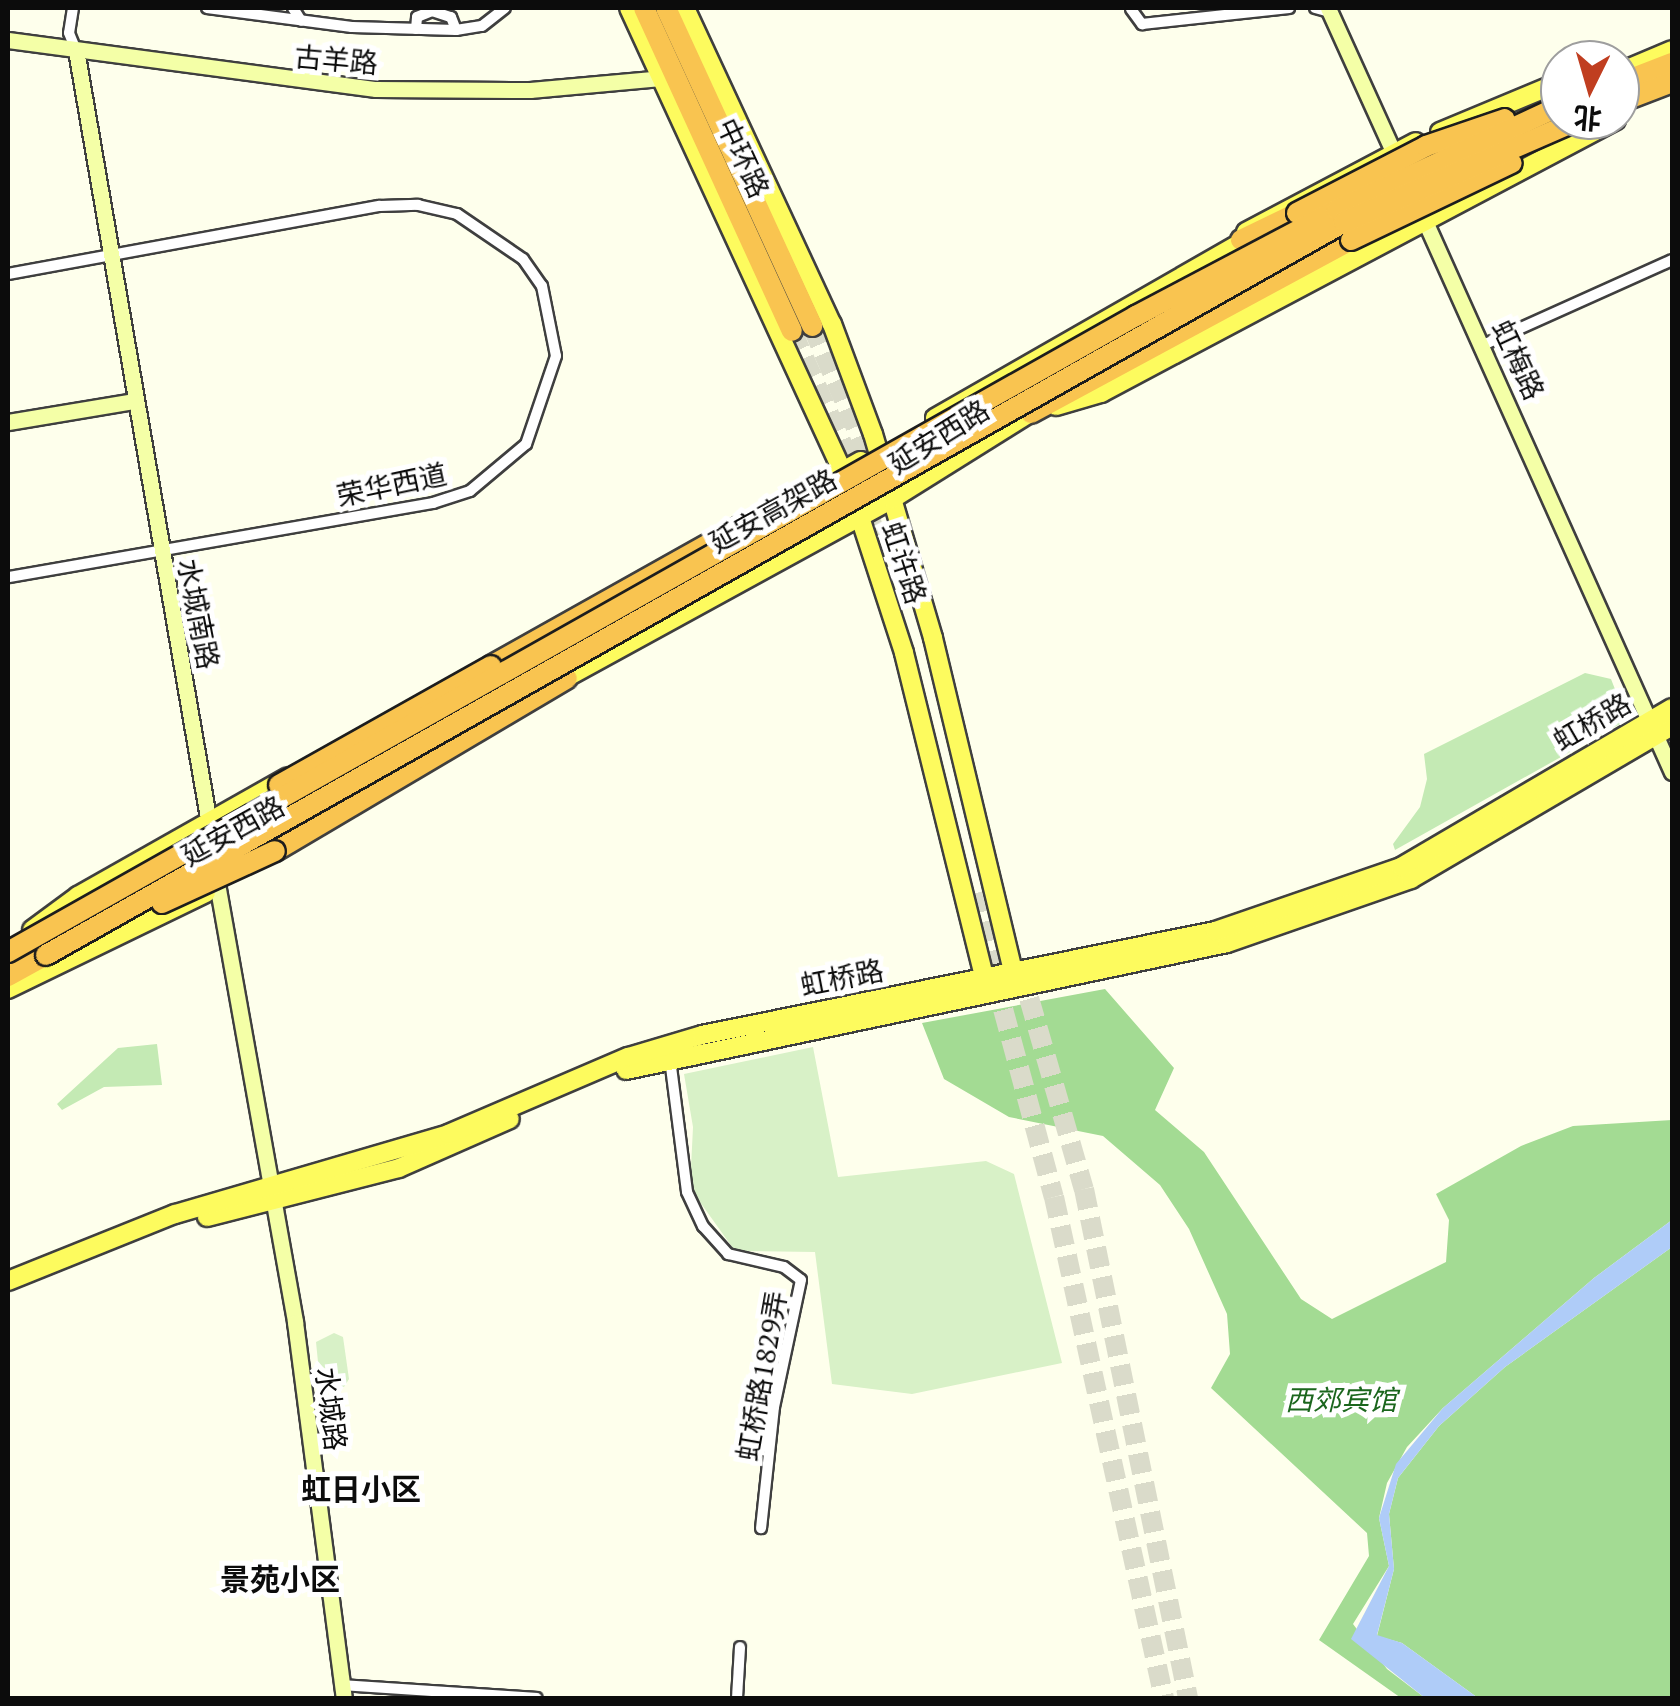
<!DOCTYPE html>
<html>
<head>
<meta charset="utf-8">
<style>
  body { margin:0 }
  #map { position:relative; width:1680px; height:1706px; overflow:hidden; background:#feffec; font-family:"PT Serif","Noto Sans SC",serif }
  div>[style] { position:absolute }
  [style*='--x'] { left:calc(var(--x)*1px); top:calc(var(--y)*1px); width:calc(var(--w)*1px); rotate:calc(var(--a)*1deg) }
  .green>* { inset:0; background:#c4eab4 }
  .forest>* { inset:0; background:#a3db93 }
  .pitch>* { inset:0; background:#d8f1c7 }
  .water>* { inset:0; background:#afccf8 }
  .highway-tunnel>* { height:20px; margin-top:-10px; transform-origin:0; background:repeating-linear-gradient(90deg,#dadbca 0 20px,transparent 0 30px) }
  .roads { filter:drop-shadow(2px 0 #3f3f3f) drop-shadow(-2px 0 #3f3f3f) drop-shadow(0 2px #3f3f3f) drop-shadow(0 -2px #3f3f3f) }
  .street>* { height:10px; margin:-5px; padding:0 5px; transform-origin:5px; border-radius:5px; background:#fff }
  .secondary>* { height:15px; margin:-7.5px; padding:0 7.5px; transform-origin:7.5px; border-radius:7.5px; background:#f4ffa7 }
  .primary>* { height:18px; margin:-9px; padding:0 9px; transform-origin:9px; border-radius:9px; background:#fdfb5e }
  .highway>* { height:20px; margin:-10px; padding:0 10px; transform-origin:10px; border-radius:10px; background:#f9c450 }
  .bridges { filter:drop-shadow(2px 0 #1d1d1d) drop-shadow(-2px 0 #1d1d1d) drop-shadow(0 2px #1d1d1d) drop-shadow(0 -2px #1d1d1d) }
  .highway-bridge>* { height:20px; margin:-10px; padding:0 10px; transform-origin:10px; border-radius:10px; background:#f9c450 }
  span { translate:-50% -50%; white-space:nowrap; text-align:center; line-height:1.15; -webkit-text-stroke:10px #fff; paint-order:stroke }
  .street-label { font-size:28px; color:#0c0c0c }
  .park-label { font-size:28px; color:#1b661d; font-style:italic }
  .neighbourhood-label { font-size:30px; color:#0c0c0c; font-weight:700 }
  .frame { position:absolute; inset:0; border:10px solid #0c0c0c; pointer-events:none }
  .north { position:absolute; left:1540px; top:40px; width:100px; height:100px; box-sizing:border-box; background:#fff; border:2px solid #9e9e9e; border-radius:50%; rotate:185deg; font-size:28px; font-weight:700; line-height:40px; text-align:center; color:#0c0c0c }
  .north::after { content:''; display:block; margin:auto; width:35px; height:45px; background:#c03e20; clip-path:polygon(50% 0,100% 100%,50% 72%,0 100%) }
</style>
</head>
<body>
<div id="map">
  <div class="green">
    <div style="clip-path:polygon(1585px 673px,1611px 679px,1627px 720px,1395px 850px,1393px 844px,1420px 807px,1427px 779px,1424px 754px)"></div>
    <div style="clip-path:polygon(157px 1044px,162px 1085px,104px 1087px,62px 1110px,57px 1104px,118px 1048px)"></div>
  </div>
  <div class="forest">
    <div style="clip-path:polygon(1105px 989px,1174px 1068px,1155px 1110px,1204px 1152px,1301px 1299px,1332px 1319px,1446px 1262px,1449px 1220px,1436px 1194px,1521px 1146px,1573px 1126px,1672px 1120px,1672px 1220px,1594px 1278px,1443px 1408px,1407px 1447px,1387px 1483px,1379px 1518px,1389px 1566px,1353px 1624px,1387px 1669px,1425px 1698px,1401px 1698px,1319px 1640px,1369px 1556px,1367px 1533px,1211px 1388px,1230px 1354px,1227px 1314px,1189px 1229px,1160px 1185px,1103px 1136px,1009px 1117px,944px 1079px,922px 1023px)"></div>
    <div style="clip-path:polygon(1672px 1247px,1672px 1698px,1478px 1698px,1402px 1643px,1377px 1636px,1394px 1569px,1389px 1514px,1398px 1478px,1439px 1426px,1505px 1367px)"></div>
  </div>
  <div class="pitch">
    <div style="clip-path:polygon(813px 1047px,838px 1177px,986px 1161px,1014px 1174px,1062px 1363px,912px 1394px,832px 1384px,815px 1252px,735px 1251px,690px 1188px,693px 1127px,684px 1074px)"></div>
    <div style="clip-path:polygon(334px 1333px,343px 1337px,349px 1379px,344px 1387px,327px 1389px,320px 1382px,316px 1342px)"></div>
  </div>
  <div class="water">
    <div style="clip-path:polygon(1672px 1220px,1672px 1247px,1505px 1367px,1439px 1426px,1398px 1478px,1389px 1514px,1394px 1569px,1377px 1635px,1402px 1643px,1478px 1698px,1425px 1698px,1351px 1639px,1389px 1566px,1379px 1518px,1396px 1464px,1443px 1408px,1594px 1278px)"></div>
  </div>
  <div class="highway-tunnel">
    <div style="--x:812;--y:326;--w:169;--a:66.6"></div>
    <div style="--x:792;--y:331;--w:172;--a:66"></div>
    <div style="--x:862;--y:488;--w:72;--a:74.6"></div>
    <div style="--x:972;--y:894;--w:314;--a:74.9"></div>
    <div style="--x:1054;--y:1197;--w:513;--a:77.62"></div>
    <div style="--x:1021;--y:970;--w:228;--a:74"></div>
    <div style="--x:1084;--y:1189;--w:520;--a:78.45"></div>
  </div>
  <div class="roads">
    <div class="street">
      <div style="--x:73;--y:8;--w:25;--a:99"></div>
      <div style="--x:69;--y:33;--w:18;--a:68"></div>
      <div style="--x:207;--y:8;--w:146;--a:7.5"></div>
      <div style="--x:352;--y:27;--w:104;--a:1.7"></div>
      <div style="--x:456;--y:30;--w:26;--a:-9"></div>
      <div style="--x:482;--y:26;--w:29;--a:-38"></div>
      <div style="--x:293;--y:8;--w:15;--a:58"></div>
      <div style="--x:1315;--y:8;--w:16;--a:15"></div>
      <div style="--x:1131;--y:9;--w:19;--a:54"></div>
      <div style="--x:1142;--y:24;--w:148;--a:-6.2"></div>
      <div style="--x:416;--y:29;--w:12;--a:-85"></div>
      <div style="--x:417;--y:17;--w:16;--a:-22"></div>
      <div style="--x:432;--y:11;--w:20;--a:18"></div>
      <div style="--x:451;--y:17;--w:14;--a:69"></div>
      <div style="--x:8;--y:274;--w:378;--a:-10.4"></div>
      <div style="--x:380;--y:206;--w:38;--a:-2"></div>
      <div style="--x:418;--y:205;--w:40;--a:13"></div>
      <div style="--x:457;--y:214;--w:80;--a:34.3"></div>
      <div style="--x:523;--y:259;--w:33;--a:55"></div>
      <div style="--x:542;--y:286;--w:71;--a:78.7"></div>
      <div style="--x:556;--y:356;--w:93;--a:108.8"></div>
      <div style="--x:526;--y:444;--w:73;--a:140"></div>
      <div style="--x:470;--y:491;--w:39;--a:162"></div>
      <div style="--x:433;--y:503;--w:431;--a:170.1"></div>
      <div style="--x:1483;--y:345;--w:207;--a:-24.2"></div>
      <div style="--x:670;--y:1059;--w:134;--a:82.7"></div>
      <div style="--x:687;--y:1192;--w:38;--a:65"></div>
      <div style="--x:703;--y:1226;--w:38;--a:48"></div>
      <div style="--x:728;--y:1254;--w:57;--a:13.1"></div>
      <div style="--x:784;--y:1267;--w:21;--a:37"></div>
      <div style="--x:801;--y:1280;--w:130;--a:102"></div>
      <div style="--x:774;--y:1407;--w:122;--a:96.1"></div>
      <div style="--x:342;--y:1685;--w:195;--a:3.8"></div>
      <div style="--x:737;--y:1698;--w:51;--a:-86.6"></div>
    </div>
    <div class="secondary">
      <div style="--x:1328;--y:8;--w:169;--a:65.6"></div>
      <div style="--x:8;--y:40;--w:371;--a:7.6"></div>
      <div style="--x:376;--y:89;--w:154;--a:0.4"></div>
      <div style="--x:530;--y:90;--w:134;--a:-5.2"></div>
      <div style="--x:76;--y:50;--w:790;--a:80.24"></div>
      <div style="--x:1420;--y:210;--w:616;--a:65.85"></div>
      <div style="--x:8;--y:422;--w:127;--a:-9.5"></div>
      <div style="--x:215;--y:872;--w:457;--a:79.9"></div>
      <div style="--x:295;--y:1322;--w:379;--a:82.6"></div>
    </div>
    <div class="primary">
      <div style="--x:629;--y:8;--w:519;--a:65.26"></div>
      <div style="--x:685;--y:8;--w:349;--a:65.1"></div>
      <div style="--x:832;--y:324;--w:117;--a:69.6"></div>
      <div style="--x:873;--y:434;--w:213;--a:73.6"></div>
      <div style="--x:933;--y:638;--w:355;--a:76.5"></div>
      <div style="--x:1620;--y:72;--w:56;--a:-22.9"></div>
      <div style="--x:1440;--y:132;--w:130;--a:-22.6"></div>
      <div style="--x:1246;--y:232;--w:192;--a:-27.9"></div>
      <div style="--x:1056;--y:406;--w:47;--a:-16.1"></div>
      <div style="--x:1101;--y:393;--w:583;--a:-27.93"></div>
      <div style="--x:935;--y:418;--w:364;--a:-29.8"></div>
      <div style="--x:857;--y:508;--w:152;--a:72"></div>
      <div style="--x:904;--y:653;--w:346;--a:76.1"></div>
      <div style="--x:735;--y:531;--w:144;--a:-29.1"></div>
      <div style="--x:558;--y:682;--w:381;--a:-28.7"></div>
      <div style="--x:892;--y:499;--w:173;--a:-32"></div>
      <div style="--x:243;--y:856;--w:79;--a:-28.8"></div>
      <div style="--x:32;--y:930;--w:57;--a:-36.5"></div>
      <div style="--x:78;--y:896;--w:241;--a:-29.5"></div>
      <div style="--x:8;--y:989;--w:220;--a:-25.9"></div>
      <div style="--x:626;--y:1070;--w:614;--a:-11.93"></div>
      <div style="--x:1227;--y:943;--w:195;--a:-19.2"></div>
      <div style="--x:1411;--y:879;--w:303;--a:-30.4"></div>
      <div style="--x:207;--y:1217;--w:198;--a:-14.3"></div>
      <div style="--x:399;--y:1168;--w:121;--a:-23.8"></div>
      <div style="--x:8;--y:1281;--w:180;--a:-21.9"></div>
      <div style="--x:175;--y:1214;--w:284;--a:-16.3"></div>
      <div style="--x:448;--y:1134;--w:196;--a:-23.2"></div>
      <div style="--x:628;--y:1057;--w:77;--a:-16.6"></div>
      <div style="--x:702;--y:1035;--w:523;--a:-11.46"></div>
      <div style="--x:1215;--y:931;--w:197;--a:-19"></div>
      <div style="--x:1401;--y:867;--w:314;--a:-30.4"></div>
    </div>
    <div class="highway">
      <div style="--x:644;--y:8;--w:355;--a:65.4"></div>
      <div style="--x:666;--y:8;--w:350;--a:65.3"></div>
      <div style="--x:1620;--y:83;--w:56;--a:-21"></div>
      <div style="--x:1620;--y:102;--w:56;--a:-21"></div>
      <div style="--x:1241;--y:240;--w:62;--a:-25.7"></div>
      <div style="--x:1031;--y:413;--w:364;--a:-28.4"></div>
      <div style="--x:491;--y:666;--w:292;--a:-29.3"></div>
      <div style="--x:275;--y:851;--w:339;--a:-30.6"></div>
      <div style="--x:8;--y:976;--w:43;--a:-28.9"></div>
    </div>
  </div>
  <div class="bridges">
    <div class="highway-bridge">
      <div style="--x:1297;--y:213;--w:145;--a:-27.4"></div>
      <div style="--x:1426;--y:146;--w:83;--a:-18.9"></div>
      <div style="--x:1351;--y:240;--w:178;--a:-25.6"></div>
      <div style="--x:279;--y:785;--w:243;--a:-29.3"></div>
      <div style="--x:162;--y:903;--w:124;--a:-24.7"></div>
      <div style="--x:8;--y:952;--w:1295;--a:-29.42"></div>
      <div style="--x:1136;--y:316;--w:227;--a:-27.8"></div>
      <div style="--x:1337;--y:210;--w:246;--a:-25"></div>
      <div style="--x:46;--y:955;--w:1491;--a:-29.45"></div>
      <div style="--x:1344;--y:222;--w:256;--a:-23.5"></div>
    </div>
  </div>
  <div class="street-label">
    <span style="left:336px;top:60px;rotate:5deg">古羊路</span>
    <span style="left:743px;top:158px;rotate:65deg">中环路</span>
    <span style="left:1518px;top:360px;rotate:65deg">虹梅路</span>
    <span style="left:939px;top:437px;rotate:-32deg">延安西路</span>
    <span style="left:392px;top:485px;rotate:-12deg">荣华西道</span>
    <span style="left:773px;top:511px;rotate:-29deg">延安高架路</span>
    <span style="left:904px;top:563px;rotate:72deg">虹许路</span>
    <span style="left:198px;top:614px;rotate:79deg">水城南路</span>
    <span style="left:1592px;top:722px;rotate:-30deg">虹桥路</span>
    <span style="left:233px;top:831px;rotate:-29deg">延安西路</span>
    <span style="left:842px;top:978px;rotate:-11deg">虹桥路</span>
    <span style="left:762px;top:1376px;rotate:-80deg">虹桥路1829弄</span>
    <span style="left:331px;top:1409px;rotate:83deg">水城路</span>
  </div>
  <div class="park-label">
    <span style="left:1341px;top:1400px">西郊宾馆</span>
  </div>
  <div class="neighbourhood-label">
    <span style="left:361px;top:1489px">虹日小区</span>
    <span style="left:280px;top:1579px">景苑小区</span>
  </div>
  <div class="frame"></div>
  <div class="north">北</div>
</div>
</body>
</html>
